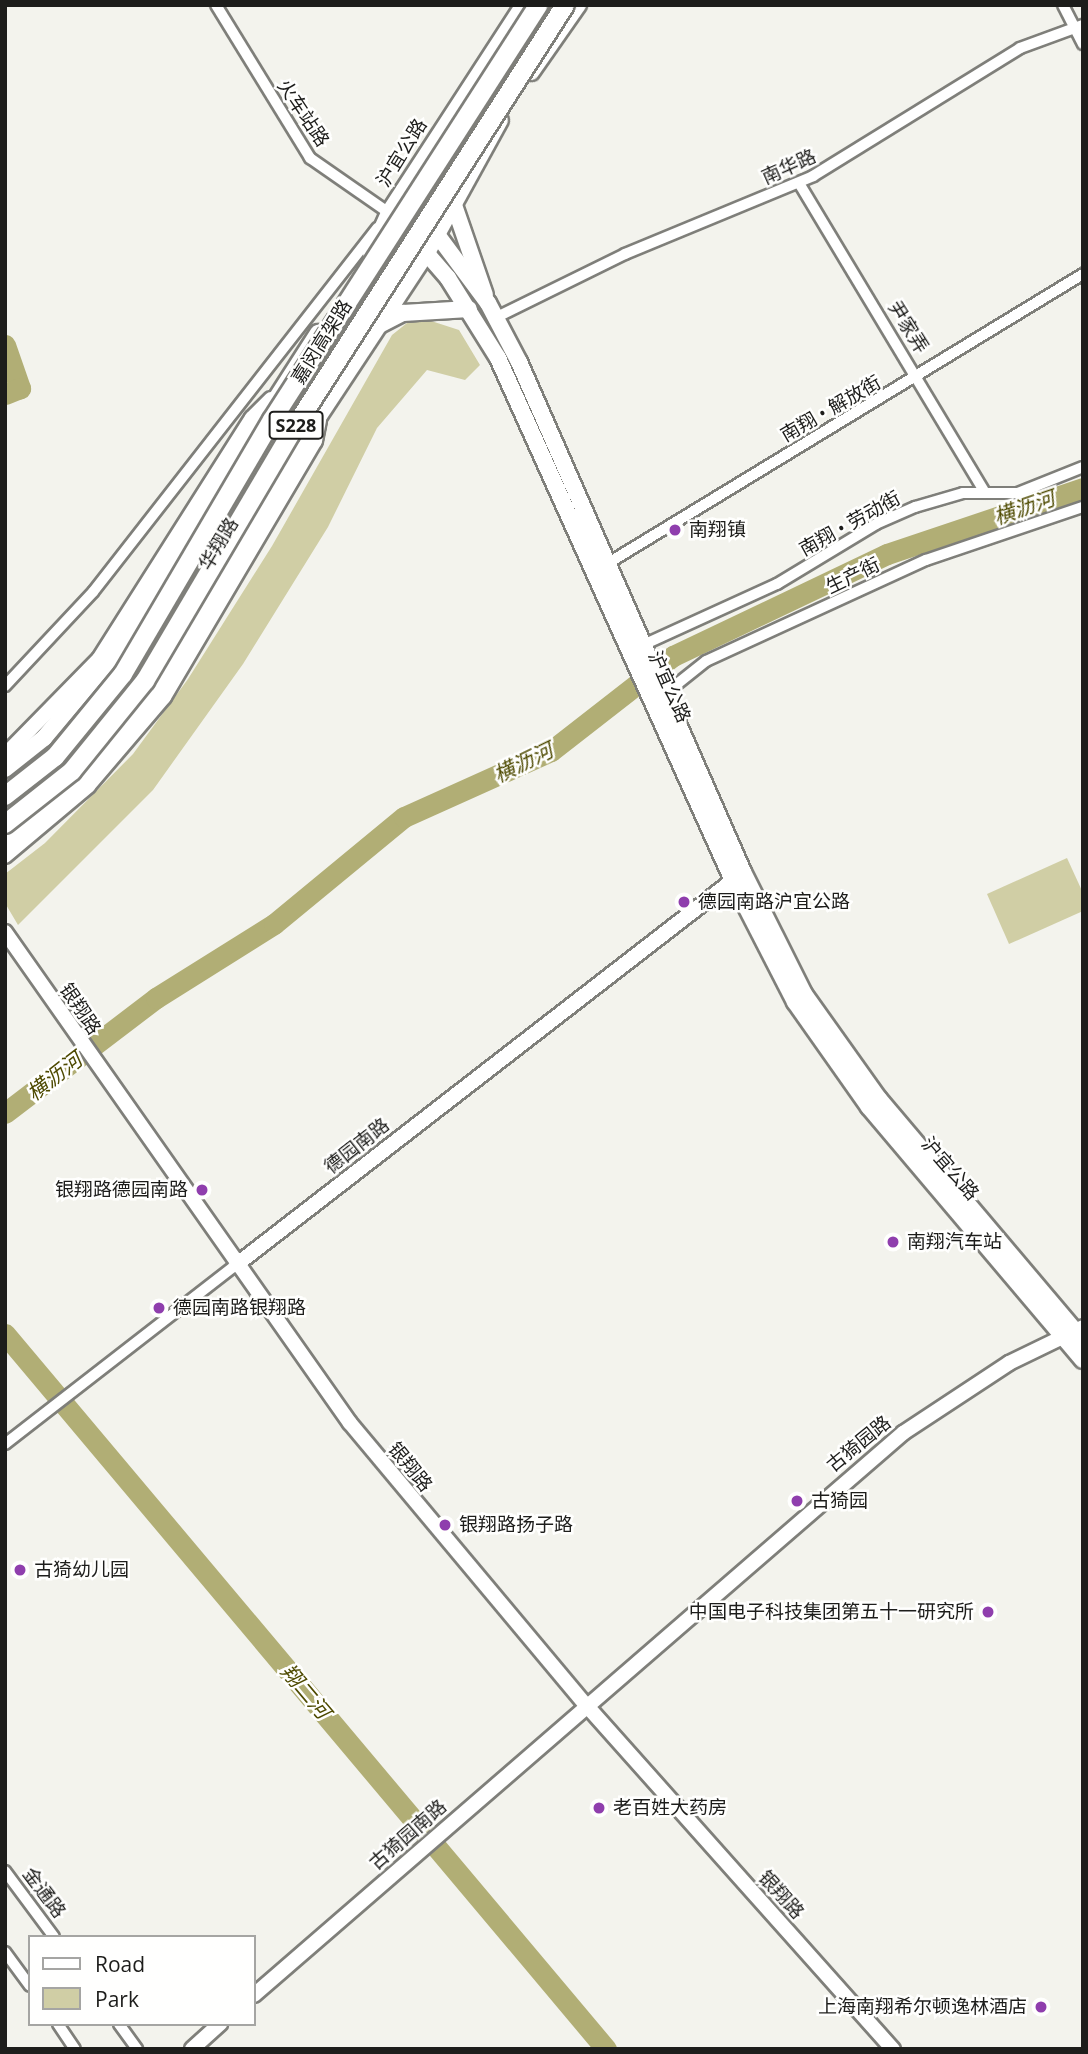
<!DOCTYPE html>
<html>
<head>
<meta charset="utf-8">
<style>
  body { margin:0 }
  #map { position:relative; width:1088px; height:2054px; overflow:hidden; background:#f3f3ed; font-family:"Open Sans","Noto Sans SC",sans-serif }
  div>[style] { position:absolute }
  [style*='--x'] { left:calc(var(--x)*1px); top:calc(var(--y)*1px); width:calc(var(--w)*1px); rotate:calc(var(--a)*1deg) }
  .green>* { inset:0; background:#d0cea5 }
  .river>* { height:21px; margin:-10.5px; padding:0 10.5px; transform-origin:10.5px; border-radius:10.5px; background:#b1ae75 }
  .roads { filter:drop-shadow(2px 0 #7f7f7a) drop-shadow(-2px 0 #7f7f7a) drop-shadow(0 2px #7f7f7a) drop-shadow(0 -2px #7f7f7a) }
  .street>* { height:10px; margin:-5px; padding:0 5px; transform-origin:5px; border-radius:5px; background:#fff }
  .secondary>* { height:14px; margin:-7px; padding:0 7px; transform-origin:7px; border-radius:7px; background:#fff }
  .primary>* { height:16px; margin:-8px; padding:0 8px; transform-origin:8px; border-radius:8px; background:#fff }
  .bridges { filter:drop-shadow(2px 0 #7f7f7a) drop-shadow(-2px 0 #7f7f7a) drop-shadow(0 2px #7f7f7a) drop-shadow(0 -2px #7f7f7a) }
  .highway-bridge>* { height:18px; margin:-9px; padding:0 9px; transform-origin:9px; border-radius:9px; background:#fff }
  .dots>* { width:19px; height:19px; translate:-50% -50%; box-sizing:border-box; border:4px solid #fffffe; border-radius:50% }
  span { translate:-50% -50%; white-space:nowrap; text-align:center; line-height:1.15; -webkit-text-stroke:5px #fffffe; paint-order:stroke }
  .shield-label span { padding:2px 5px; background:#fffffe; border:2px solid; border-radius:5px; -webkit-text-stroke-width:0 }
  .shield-label { font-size:18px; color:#1d1d1b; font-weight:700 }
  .street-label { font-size:19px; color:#1d1d1b }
  .poi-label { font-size:19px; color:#1d1d1b }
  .left { translate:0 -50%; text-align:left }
  .right { translate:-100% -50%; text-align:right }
  .water-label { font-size:21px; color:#4e4a00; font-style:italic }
  .frame { position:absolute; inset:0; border:7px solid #1d1d1b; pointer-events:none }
  .legend { position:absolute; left:28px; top:1935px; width:228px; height:91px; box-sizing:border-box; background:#fffffe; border:2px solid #a5a5a3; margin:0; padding:9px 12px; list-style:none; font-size:21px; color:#1d1d1b }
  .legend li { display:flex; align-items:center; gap:14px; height:35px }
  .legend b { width:35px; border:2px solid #a5a5a3 }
</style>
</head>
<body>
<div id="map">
  <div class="green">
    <div style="clip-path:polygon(425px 319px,459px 330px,480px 365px,465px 380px,427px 370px,377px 428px,328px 527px,243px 664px,153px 790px,18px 925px,5px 903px,5px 874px,45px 843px,133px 754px,188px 679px,272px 546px,392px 335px,407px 323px)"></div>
    <div style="clip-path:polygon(1067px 858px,1083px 893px,1083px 911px,1009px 944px,987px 894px)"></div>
  </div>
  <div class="river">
    <div style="--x:5;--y:345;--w:46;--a:70.8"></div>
    <div style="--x:20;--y:388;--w:16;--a:158"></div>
    <div style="--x:5;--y:1113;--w:190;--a:-37.3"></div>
    <div style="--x:156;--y:998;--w:139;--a:-32.1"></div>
    <div style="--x:274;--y:924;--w:168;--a:-39.5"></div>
    <div style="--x:404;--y:817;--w:161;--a:-24.2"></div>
    <div style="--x:551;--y:751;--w:155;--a:-37.9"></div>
    <div style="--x:673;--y:656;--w:237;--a:-25.5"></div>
    <div style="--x:887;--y:554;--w:207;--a:-18.6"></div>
    <div style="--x:5;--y:1334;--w:934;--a:49.95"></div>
  </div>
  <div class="roads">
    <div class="street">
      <div style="--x:216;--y:5;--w:180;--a:58.4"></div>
      <div style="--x:310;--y:158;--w:96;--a:34.8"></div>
      <div style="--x:1063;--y:5;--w:44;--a:62.9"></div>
      <div style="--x:799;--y:183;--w:361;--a:59"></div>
      <div style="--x:497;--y:317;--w:143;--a:-26.2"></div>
      <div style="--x:625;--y:254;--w:204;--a:-22.5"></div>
      <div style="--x:813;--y:176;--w:243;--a:-31.7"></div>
      <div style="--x:1020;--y:48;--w:67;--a:-20.1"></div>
      <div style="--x:605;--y:565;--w:560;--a:-31.33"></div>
      <div style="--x:643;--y:645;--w:147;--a:-24.5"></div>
      <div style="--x:777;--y:584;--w:116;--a:-31.2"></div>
      <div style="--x:876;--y:524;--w:43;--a:-23.6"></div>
      <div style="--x:915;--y:507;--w:50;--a:-16.3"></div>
      <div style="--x:963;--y:493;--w:55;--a:0"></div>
      <div style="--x:1018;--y:493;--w:70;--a:-21.8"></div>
      <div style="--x:5;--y:686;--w:129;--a:-46.9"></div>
      <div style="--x:93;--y:592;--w:462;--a:-52"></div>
      <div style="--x:662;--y:696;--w:56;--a:-38.5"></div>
      <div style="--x:706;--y:661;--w:242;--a:-24.7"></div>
      <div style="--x:926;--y:560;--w:166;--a:-18.7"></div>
      <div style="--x:5;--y:1444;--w:292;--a:-37.8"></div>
      <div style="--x:5;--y:1871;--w:82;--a:53.4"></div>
      <div style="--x:5;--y:1952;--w:42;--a:53.7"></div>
      <div style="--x:58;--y:2024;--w:30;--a:56"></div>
      <div style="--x:119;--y:2024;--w:31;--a:54"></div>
    </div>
    <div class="secondary">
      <div style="--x:5;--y:755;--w:134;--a:-45.6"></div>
      <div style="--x:99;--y:659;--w:285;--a:-57.6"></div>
      <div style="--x:252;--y:418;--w:27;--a:-45"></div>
      <div style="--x:5;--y:856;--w:109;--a:-40.1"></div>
      <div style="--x:88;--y:786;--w:117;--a:-49.5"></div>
      <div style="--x:164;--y:697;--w:297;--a:-59.5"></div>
      <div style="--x:315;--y:441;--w:21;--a:-79"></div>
      <div style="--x:5;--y:932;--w:600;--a:54.91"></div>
      <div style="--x:350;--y:1423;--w:369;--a:50.1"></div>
      <div style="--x:587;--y:1706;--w:460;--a:48.3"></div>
      <div style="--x:236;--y:1265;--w:639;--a:-37.75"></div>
      <div style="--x:254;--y:1995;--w:859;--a:-40.89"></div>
      <div style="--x:903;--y:1433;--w:127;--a:-33.4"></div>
      <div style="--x:1009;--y:1363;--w:82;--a:-25.9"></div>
      <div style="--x:192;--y:2049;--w:38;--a:-42"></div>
    </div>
    <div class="primary">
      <div style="--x:531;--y:72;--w:82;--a:-55"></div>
      <div style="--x:404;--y:190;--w:141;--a:53.4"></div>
      <div style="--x:488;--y:303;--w:67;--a:62.3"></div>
      <div style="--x:519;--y:362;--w:557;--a:66.29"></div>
      <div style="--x:743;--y:872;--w:136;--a:63.4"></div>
      <div style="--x:804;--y:994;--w:129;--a:54.5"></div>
      <div style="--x:879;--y:1099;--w:316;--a:49.8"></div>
      <div style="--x:454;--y:205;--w:95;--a:71"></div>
      <div style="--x:390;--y:211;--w:89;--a:49.1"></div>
      <div style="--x:448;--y:278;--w:94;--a:58"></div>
      <div style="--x:498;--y:358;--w:580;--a:65.78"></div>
      <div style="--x:736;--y:887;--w:129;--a:62.8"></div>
      <div style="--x:795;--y:1002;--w:128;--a:54.8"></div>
      <div style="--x:869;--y:1107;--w:331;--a:49.8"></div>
      <div style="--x:371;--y:253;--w:46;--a:-65.7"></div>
      <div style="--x:390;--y:211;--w:246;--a:-57"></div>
      <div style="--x:381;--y:324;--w:25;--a:-27"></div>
      <div style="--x:403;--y:313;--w:66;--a:-3.5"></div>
      <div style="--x:5;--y:769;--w:50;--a:-38.5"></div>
      <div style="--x:44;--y:738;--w:98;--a:-50"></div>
      <div style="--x:107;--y:663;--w:392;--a:-57.4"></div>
      <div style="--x:5;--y:842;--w:97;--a:-38.3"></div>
      <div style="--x:81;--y:782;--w:119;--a:-50.4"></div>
      <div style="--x:157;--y:690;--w:318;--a:-59.4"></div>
      <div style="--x:319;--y:416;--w:198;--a:-56.6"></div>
      <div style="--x:428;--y:251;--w:149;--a:-61.2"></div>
    </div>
  </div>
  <div class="bridges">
    <div class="highway-bridge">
      <div style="--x:5;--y:796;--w:63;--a:-38"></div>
      <div style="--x:55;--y:757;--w:107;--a:-50.7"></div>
      <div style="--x:123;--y:674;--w:294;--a:-59.6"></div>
      <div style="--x:272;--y:420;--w:493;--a:-57.3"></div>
      <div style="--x:5;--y:824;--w:85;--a:-38.3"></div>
      <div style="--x:72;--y:771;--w:116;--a:-51"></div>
      <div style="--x:145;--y:681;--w:288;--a:-59.5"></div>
      <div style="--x:291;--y:433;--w:508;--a:-57.37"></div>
    </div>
  </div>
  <div class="dots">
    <div style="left:675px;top:530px;background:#8f3ead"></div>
    <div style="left:684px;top:902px;background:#8f3ead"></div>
    <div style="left:202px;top:1190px;background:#8f3ead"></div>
    <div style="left:893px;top:1242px;background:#8f3ead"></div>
    <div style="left:159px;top:1308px;background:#8f3ead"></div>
    <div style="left:797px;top:1501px;background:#8f3ead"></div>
    <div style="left:445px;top:1525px;background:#8f3ead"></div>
    <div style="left:20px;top:1570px;background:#8f3ead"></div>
    <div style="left:988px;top:1612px;background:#8f3ead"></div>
    <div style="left:599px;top:1808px;background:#8f3ead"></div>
    <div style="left:1041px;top:2007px;background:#8f3ead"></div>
  </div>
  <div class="shield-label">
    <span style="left:296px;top:425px">S228</span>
  </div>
  <div class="street-label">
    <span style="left:303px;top:113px;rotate:56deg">火车站路</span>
    <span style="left:402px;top:153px;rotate:-58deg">沪宜公路</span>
    <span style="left:789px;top:167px;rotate:-24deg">南华路</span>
    <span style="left:908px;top:327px;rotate:58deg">尹家弄</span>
    <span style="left:322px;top:342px;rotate:-58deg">嘉闵高架路</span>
    <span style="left:831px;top:409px;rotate:-30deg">南翔 • 解放街</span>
    <span style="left:850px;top:524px;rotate:-29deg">南翔 • 劳动街</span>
    <span style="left:219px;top:544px;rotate:-59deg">华翔路</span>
    <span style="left:853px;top:576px;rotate:-26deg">生产街</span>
    <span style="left:669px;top:687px;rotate:66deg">沪宜公路</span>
    <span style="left:80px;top:1009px;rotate:56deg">银翔路</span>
    <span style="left:357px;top:1146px;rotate:-38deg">德园南路</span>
    <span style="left:950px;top:1169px;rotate:49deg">沪宜公路</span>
    <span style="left:859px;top:1444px;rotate:-39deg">古猗园路</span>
    <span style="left:410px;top:1467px;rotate:51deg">银翔路</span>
    <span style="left:408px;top:1835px;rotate:-41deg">古猗园南路</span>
    <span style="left:44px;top:1893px;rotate:53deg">金通路</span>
    <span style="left:781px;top:1895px;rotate:48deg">银翔路</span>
  </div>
  <div class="poi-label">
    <span class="left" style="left:689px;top:530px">南翔镇</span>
    <span class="left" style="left:698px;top:902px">德园南路沪宜公路</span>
    <span class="right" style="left:188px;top:1190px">银翔路德园南路</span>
    <span class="left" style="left:907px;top:1242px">南翔汽车站</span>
    <span class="left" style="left:173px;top:1308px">德园南路银翔路</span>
    <span class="left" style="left:811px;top:1501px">古猗园</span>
    <span class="left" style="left:459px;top:1525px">银翔路扬子路</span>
    <span class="left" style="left:34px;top:1570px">古猗幼儿园</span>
    <span class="right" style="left:974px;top:1612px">中国电子科技集团第五十一研究所</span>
    <span class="left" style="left:613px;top:1808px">老百姓大药房</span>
    <span class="right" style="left:1027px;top:2007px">上海南翔希尔顿逸林酒店</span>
  </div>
  <div class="water-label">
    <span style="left:1024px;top:507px;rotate:-19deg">横沥河</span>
    <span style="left:523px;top:762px;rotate:-26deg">横沥河</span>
    <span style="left:54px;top:1076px;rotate:-38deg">横沥河</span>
    <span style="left:306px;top:1691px;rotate:50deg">翔二河</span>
  </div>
  <div class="frame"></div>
  <ul class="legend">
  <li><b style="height:9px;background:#fff"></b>Road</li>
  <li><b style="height:19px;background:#d0cea5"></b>Park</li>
  </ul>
</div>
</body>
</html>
